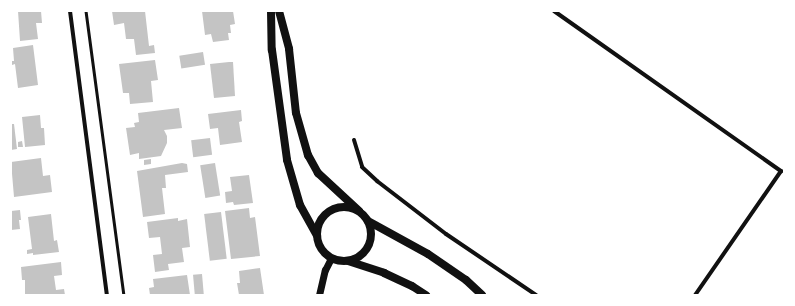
<!DOCTYPE html>
<html>
<head>
<meta charset="utf-8">
<style>
  body { margin:0 }
  #map { position:relative; width:795px; height:306px; overflow:hidden; background:#fff; font-family:"Source Sans 3",sans-serif }
  div>[style] { position:absolute }
  [style*='--x'] { left:calc(var(--x)*1px); top:calc(var(--y)*1px); width:calc(var(--w)*1px); rotate:calc(var(--a)*1deg) }
  .building>* { inset:0; background:#c4c4c4; transform-origin:0 0 }
  .path>* { height:2.5px; margin:-1.25px; padding:0 1.25px; transform-origin:1.25px; border-radius:1.25px; background:#111 }
  .minor>* { height:4px; margin:-2px; padding:0 2px; transform-origin:2px; border-radius:2px; background:#111 }
  .tertiary>* { height:7px; margin:-3.5px; padding:0 3.5px; transform-origin:3.5px; border-radius:3.5px; background:#111 }
  .secondary>* { height:8px; margin:-4px; padding:0 4px; transform-origin:4px; border-radius:4px; background:#111 }
  .secondary>.ring { margin:-4px; padding:0; box-sizing:content-box; background:none; border:8px solid #111; border-radius:50% }
  span { translate:-50% -50%; white-space:nowrap; text-align:center; line-height:1.15; -webkit-text-stroke:3.5px #fff; paint-order:stroke }
  .frame { position:absolute; inset:0; border:12px solid #fff; pointer-events:none }
</style>
</head>
<body>
<div id="map">
  <div class="building">
    <div style="clip-path:polygon(18px 11px,41px 11px,42px 23px,36px 23px,38px 39px,20px 41px)"></div>
    <div style="clip-path:polygon(112px 11px,145px 11px,149px 46px,154px 45px,155px 53px,136px 55px,134px 39px,126px 39px,124px 23px,114px 25px)"></div>
    <div style="clip-path:polygon(202px 11px,233px 11px,235px 24px,230px 25px,231px 33px,228px 33px,229px 40px,213px 42px,211px 34px,205px 35px)"></div>
    <div style="clip-path:polygon(33px 45px,38px 85px,18px 88px,15px 64px,12px 65px,12px 61px,14px 61px,13px 48px)"></div>
    <div style="left:203px;top:52px;width:13px;height:24px;rotate:81deg"></div>
    <div style="clip-path:polygon(155px 60px,158px 80px,151px 81px,153px 102px,130px 104px,129px 93px,123px 93px,119px 64px)"></div>
    <div style="clip-path:polygon(229px 62px,233px 62px,235px 96px,214px 98px,210px 64px)"></div>
    <div style="clip-path:polygon(179px 108px,182px 128px,164px 130px,167px 136px,167px 143px,161px 156px,139px 159px,139px 153px,130px 155px,126px 128px,135px 127px,134px 123px,139px 122px,138px 113px)"></div>
    <div style="clip-path:polygon(241px 110px,242px 121px,239px 122px,242px 142px,220px 145px,218px 128px,210px 129px,208px 114px)"></div>
    <div style="clip-path:polygon(40px 115px,41px 128px,44px 128px,45px 145px,25px 147px,22px 117px)"></div>
    <div style="clip-path:polygon(11px 124px,14px 124px,17px 149px,11px 150px)"></div>
    <div style="left:210px;top:138px;width:17px;height:19px;rotate:83deg"></div>
    <div style="clip-path:polygon(22px 141px,23px 147px,18px 147px,18px 142px)"></div>
    <div style="clip-path:polygon(41px 158px,43px 176px,50px 175px,52px 192px,14px 197px,11px 162px)"></div>
    <div style="clip-path:polygon(151px 159px,151px 164px,144px 165px,144px 160px)"></div>
    <div style="clip-path:polygon(182px 163px,187px 164px,188px 172px,165px 175px,166px 188px,162px 188px,165px 214px,143px 217px,137px 171px)"></div>
    <div style="left:215px;top:163px;width:33px;height:15px;rotate:81deg"></div>
    <div style="clip-path:polygon(249px 175px,253px 203px,234px 205px,233px 202px,226px 203px,225px 192px,232px 191px,230px 177px)"></div>
    <div style="clip-path:polygon(249px 208px,250px 218px,255px 217px,260px 256px,231px 259px,225px 211px)"></div>
    <div style="clip-path:polygon(20px 210px,21px 220px,19px 220px,20px 229px,11px 230px,11px 211px)"></div>
    <div style="left:221px;top:212px;width:47px;height:17px;rotate:83deg"></div>
    <div style="clip-path:polygon(51px 214px,54px 241px,57px 240px,59px 252px,33px 255px,33px 253px,27px 254px,27px 250px,32px 249px,28px 217px)"></div>
    <div style="clip-path:polygon(178px 218px,178px 221px,187px 219px,190px 247px,182px 248px,184px 262px,168px 264px,169px 270px,155px 272px,153px 255px,162px 254px,160px 237px,149px 238px,147px 222px)"></div>
    <div style="clip-path:polygon(61px 262px,62px 275px,54px 276px,56px 290px,64px 289px,65px 295px,25px 295px,25px 280px,22px 280px,21px 267px)"></div>
    <div style="clip-path:polygon(260px 268px,264px 295px,239px 295px,237px 283px,240px 283px,239px 271px)"></div>
    <div style="left:202px;top:274px;width:21px;height:9px;rotate:85deg"></div>
    <div style="clip-path:polygon(187px 275px,190px 295px,150px 295px,149px 288px,154px 287px,153px 279px)"></div>
  </div>
  <div class="path">
    <div style="--x:86;--y:11;--w:287;--a:82.4"></div>
  </div>
  <div class="minor">
    <div style="--x:70;--y:11;--w:286;--a:82.6"></div>
    <div style="--x:554;--y:11;--w:278;--a:35.2"></div>
    <div style="--x:781;--y:171;--w:151;--a:124.7"></div>
    <div style="--x:354;--y:140;--w:28;--a:73"></div>
    <div style="--x:362;--y:167;--w:21;--a:43"></div>
    <div style="--x:377;--y:181;--w:87;--a:37.5"></div>
    <div style="--x:446;--y:234;--w:109;--a:34.1"></div>
  </div>
  <div class="tertiary">
    <div style="--x:319;--y:295;--w:26;--a:-77"></div>
    <div style="--x:325;--y:270;--w:13;--a:-63"></div>
  </div>
  <div class="secondary">
    <div style="--x:271;--y:11;--w:39;--a:89"></div>
    <div style="--x:272;--y:50;--w:111;--a:82.2"></div>
    <div style="--x:287;--y:160;--w:47;--a:73.9"></div>
    <div style="--x:300;--y:205;--w:35;--a:61"></div>
    <div style="--x:279;--y:11;--w:39;--a:75"></div>
    <div style="--x:289;--y:49;--w:64;--a:83.8"></div>
    <div style="--x:296;--y:113;--w:44;--a:74.1"></div>
    <div style="--x:308;--y:155;--w:21;--a:61"></div>
    <div style="--x:318;--y:173;--w:56;--a:42.8"></div>
    <div class="ring" style="left:317px;top:207px;width:46px;height:46px"></div>
    <div style="--x:368;--y:221;--w:68;--a:28.8"></div>
    <div style="--x:428;--y:254;--w:46;--a:34.4"></div>
    <div style="--x:466;--y:280;--w:22;--a:43"></div>
    <div style="--x:348;--y:261;--w:38;--a:18"></div>
    <div style="--x:384;--y:273;--w:31;--a:25"></div>
    <div style="--x:412;--y:286;--w:17;--a:33"></div>
  </div>
  <div class="frame"></div>
</div>
</body>
</html>
